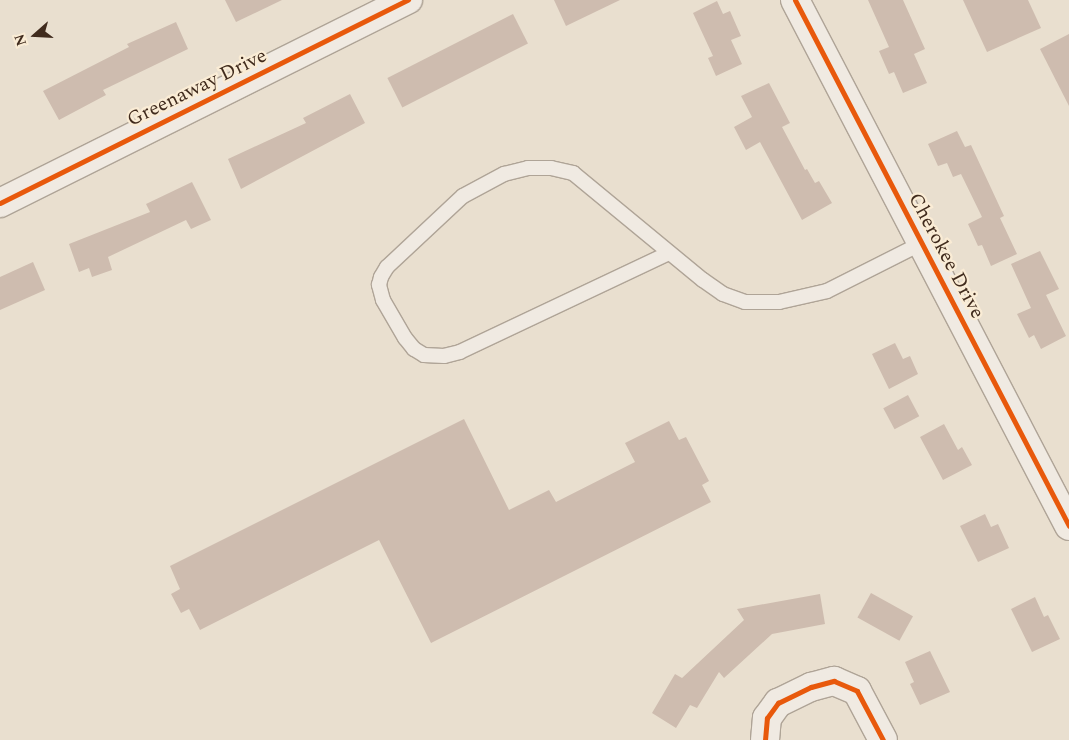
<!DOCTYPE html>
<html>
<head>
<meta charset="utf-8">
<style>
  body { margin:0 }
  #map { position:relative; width:1069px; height:740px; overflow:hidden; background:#e9dfcf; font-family:Spectral,serif }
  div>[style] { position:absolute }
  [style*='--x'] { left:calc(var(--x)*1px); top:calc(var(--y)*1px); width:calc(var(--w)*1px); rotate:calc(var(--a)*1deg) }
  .building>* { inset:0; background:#cebcaf; transform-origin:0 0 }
  .roads { filter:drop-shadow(1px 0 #afa497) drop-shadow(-1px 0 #afa497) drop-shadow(0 1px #afa497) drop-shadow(0 -1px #afa497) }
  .service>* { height:14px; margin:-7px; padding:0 7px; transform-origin:7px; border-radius:7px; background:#f0eae2 }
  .minor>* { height:28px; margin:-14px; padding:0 14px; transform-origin:14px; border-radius:14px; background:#f0eae2 }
  .tertiary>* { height:28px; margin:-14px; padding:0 14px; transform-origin:14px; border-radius:14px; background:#f0eae2 }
  .cycleway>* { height:5px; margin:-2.5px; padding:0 2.5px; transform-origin:2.5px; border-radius:2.5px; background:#e8590c }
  span { translate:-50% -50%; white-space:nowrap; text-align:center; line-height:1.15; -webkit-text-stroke:4.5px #faecd5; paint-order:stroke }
  .street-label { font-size:20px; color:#402b1d }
  .north { position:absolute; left:10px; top:10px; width:50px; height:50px; -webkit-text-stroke:4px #faecd5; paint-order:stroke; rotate:251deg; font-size:14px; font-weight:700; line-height:20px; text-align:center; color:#402b1d }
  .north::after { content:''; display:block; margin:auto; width:18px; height:22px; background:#402b1d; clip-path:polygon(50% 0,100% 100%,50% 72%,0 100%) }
</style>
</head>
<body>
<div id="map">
  <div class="building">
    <div style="clip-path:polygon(225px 0,282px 0,236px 22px)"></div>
    <div style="clip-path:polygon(554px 0,620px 0,566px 26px)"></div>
    <div style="clip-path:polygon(868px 0,903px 0,925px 49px,914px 54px,927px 83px,903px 93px,894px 72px,889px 74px,879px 51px,889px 47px)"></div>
    <div style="clip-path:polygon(963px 0,1028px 0,1041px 28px,987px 52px)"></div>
    <div style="clip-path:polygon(717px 1px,723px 14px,730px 11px,741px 36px,731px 40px,742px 64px,716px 76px,708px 58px,713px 56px,693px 13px)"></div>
    <div style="left:513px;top:14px;width:33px;height:141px;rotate:63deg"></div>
    <div style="clip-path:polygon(176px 22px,188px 49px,103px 90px,106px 95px,59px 120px,43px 91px,129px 47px,127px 44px)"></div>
    <div style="clip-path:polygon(1069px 34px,1069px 106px,1040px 49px)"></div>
    <div style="clip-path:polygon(769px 83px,790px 123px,782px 127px,805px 170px,807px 169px,815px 183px,819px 181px,832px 203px,802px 220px,760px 142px,746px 150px,734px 127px,752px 117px,741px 96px)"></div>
    <div style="clip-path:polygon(350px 94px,365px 123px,241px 189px,228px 159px,306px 123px,303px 118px)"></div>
    <div style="clip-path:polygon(957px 131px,965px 147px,971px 145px,1004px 216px,1000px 218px,1017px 254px,991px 266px,982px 245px,978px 246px,968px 224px,982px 217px,961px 174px,953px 177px,947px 163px,938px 166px,928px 144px)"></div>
    <div style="clip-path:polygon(192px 182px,211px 220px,191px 229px,186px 220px,108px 257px,112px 270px,92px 277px,89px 268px,79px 272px,69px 244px,150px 212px,146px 204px)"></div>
    <div style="clip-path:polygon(1040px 251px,1059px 289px,1046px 295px,1066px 336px,1041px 349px,1034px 335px,1029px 338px,1017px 314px,1031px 308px,1011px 264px)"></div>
    <div style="clip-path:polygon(33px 262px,45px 290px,0 310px,0 277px)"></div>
    <div style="clip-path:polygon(895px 343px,903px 359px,910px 356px,918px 374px,889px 389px,872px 354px)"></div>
    <div style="left:908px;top:395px;width:24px;height:28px;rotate:62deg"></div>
    <div style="clip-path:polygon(464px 419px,509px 510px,549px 490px,556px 502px,635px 462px,625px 443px,669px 421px,679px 440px,686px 437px,709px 481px,702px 485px,711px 502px,431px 643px,379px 540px,200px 630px,189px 609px,181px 613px,171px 594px,180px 589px,170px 566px)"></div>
    <div style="clip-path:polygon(944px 424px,958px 450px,962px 447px,972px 465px,943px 480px,920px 437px)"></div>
    <div style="clip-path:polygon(985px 514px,991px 527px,998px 524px,1009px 548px,978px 562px,960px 526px)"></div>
    <div style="left:871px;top:593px;width:48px;height:28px;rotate:29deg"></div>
    <div style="clip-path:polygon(820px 594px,825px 624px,772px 634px,724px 678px,719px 672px,697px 708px,690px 705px,676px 728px,652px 713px,675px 674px,682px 678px,744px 620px,737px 609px)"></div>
    <div style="clip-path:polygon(1035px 597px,1044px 617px,1048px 615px,1060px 639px,1032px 652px,1011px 609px)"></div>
    <div style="clip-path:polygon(930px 651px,950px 692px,920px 705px,910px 684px,914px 682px,905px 662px)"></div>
  </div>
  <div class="roads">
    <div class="service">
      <div style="--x:669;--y:253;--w:231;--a:154.7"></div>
      <div style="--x:460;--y:352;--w:16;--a:166"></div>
      <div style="--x:444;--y:356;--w:20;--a:-177"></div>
      <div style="--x:424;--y:355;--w:12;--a:-149"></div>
      <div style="--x:414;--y:349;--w:14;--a:-129"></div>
      <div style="--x:405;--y:338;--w:44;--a:-120.1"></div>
      <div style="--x:383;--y:300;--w:16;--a:-105"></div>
      <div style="--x:379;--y:285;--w:8;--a:-76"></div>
      <div style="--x:381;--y:277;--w:12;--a:-59"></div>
      <div style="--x:387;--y:267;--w:104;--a:-43.1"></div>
      <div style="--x:463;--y:196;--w:47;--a:-28.2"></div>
      <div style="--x:504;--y:174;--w:25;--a:-14"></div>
      <div style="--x:528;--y:168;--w:23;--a:0"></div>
      <div style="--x:551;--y:168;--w:23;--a:13"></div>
      <div style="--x:573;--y:173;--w:168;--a:39.5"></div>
      <div style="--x:703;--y:280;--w:24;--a:35"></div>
      <div style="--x:723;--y:294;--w:23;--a:20"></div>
      <div style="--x:745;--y:302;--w:34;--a:0"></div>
      <div style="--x:779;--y:302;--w:49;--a:-12.9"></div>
      <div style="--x:827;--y:291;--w:106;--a:-26.8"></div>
    </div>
    <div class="minor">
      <div style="--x:0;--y:203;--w:456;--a:-26.5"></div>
      <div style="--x:765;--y:740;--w:22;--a:-85"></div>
      <div style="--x:767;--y:718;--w:19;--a:-54"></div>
      <div style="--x:778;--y:703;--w:37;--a:-26"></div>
      <div style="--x:811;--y:687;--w:24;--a:-15"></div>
      <div style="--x:834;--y:681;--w:25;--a:23"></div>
      <div style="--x:857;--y:691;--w:55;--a:62"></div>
    </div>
    <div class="tertiary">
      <div style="--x:795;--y:0;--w:593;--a:62.48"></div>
    </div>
  </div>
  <div class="cycleway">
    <div style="--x:795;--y:0;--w:593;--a:62.48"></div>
    <div style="--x:0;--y:203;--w:456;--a:-26.5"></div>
    <div style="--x:765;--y:740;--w:22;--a:-85"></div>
    <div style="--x:767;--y:718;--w:19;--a:-54"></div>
    <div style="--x:778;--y:703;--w:37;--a:-26"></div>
    <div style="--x:811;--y:687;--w:24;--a:-15"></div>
    <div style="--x:834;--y:681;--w:25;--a:23"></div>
    <div style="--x:857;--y:691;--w:55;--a:62"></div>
  </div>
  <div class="street-label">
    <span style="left:197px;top:88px;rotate:-26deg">Greenaway Drive</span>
    <span style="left:946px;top:256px;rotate:62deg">Cherokee Drive</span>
  </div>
  <div class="north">N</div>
</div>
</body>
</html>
